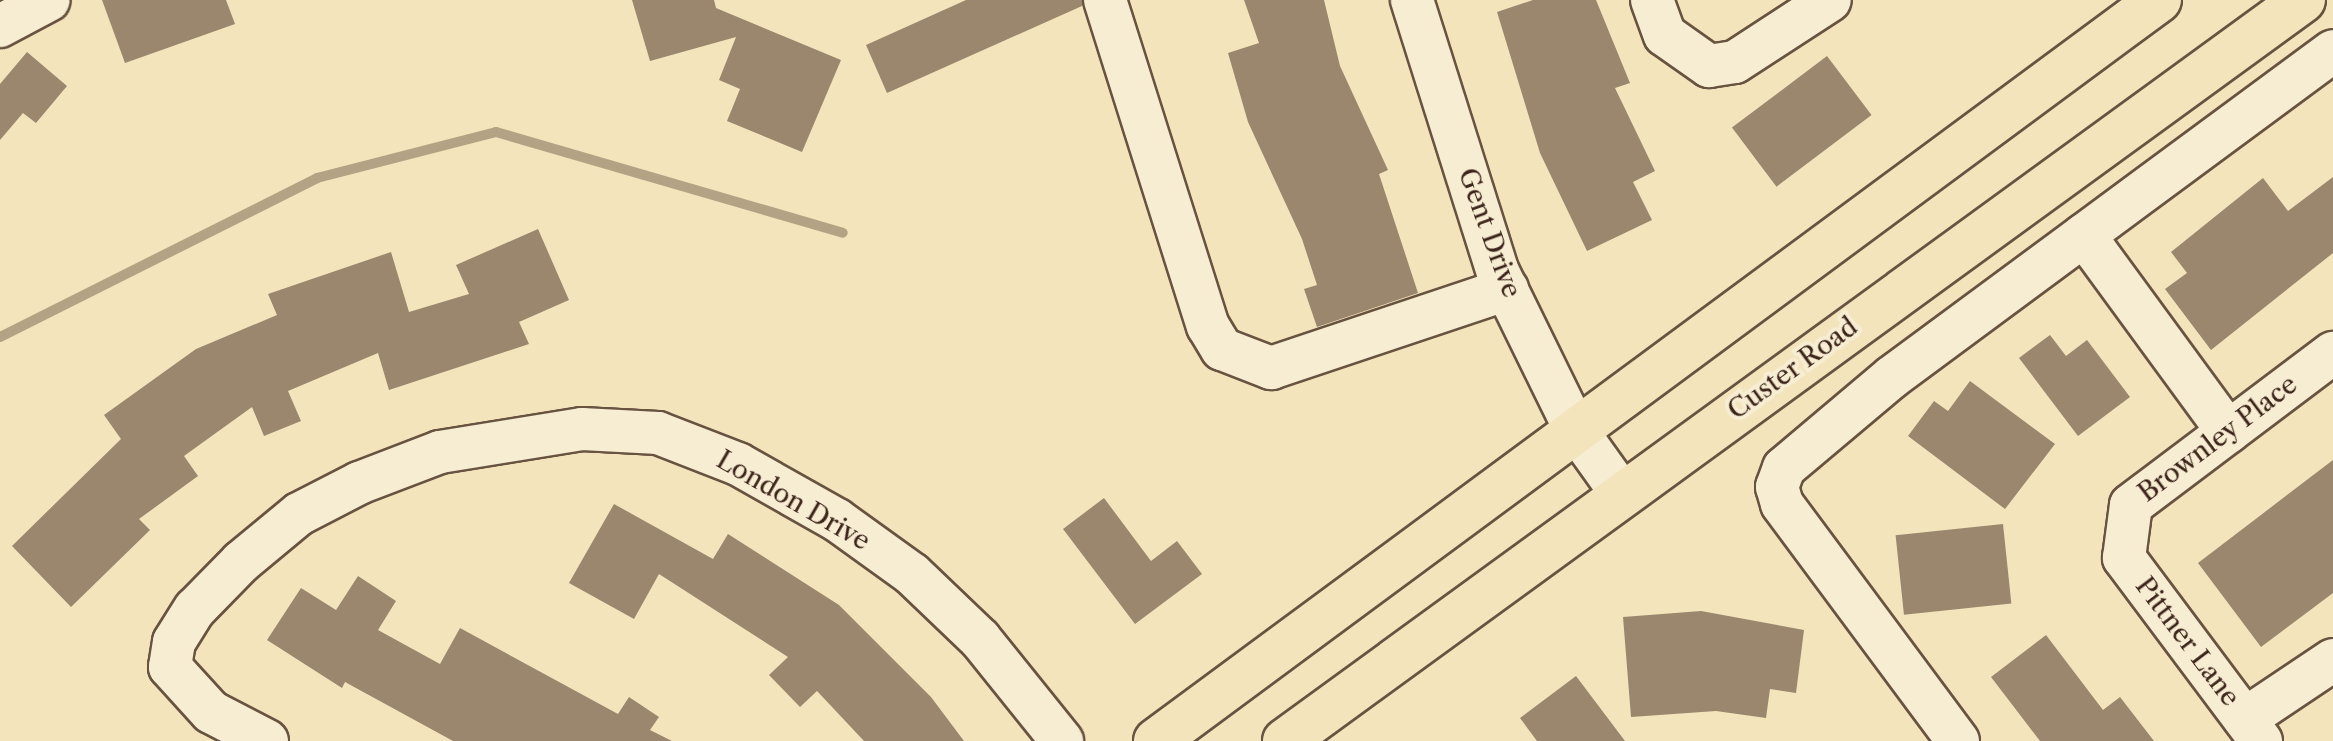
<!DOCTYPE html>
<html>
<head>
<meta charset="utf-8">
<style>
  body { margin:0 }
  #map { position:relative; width:2333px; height:741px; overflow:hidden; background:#f3e4bc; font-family:"Libre Caslon Text",serif }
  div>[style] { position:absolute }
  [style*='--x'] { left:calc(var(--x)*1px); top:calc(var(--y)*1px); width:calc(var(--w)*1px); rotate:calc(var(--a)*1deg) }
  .stream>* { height:10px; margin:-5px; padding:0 5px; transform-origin:5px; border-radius:5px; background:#b4a284 }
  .building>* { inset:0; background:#9a876d; transform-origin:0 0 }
  .roads { filter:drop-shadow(2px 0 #685341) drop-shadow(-2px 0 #685341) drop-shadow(0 2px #685341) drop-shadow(0 -2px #685341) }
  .minor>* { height:42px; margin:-21px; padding:0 21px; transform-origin:21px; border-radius:21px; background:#f7edd3 }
  .major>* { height:44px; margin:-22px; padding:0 22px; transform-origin:22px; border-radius:22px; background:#f3e4bc }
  span { translate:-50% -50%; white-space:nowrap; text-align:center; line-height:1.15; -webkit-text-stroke:8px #f7edd3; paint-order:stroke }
  .street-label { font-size:26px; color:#3a2318 }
</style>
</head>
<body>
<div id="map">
  <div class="stream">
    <div style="--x:0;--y:337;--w:355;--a:-26.6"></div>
    <div style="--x:317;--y:178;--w:185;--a:-14.4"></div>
    <div style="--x:496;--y:132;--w:361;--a:16.2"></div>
  </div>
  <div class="building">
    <div style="clip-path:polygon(102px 0,226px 0,235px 24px,125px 63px)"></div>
    <div style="clip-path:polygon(632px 0,714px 0,716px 8px,841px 60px,802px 152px,727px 121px,740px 89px,719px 80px,736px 37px,650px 61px)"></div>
    <div style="clip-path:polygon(966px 0,1082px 0,1082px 6px,887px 93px,866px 45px)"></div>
    <div style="clip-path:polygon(1244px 0,1324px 0,1340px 66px,1388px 170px,1379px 174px,1418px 293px,1317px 327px,1304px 289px,1317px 285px,1302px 239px,1248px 122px,1228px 53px,1259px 43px)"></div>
    <div style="clip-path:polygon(1533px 0,1596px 0,1630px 83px,1615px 88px,1655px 171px,1633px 182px,1652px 220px,1587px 251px,1540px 153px,1497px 12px)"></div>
    <div style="clip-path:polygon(27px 52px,67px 86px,36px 123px,23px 113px,0 140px,0 84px)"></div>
    <div style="left:1827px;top:56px;width:74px;height:119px;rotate:53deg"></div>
    <div style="clip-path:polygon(2333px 177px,2333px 253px,2211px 350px,2165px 289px,2187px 273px,2171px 252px,2263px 178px,2288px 211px)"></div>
    <div style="clip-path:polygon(538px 229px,569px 300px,519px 322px,529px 344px,389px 390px,378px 353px,288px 391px,301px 421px,264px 436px,252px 407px,184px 456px,198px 476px,139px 519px,150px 530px,71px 607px,12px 546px,121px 439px,104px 415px,196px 349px,277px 315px,268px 294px,391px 252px,409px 312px,469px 294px,456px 265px)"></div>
    <div style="clip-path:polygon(2050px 335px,2066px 356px,2087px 340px,2130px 397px,2078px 436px,2019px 358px)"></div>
    <div style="clip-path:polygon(1970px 381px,2055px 444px,2005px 509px,1908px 436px,1934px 401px,1948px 411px)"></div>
    <div style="clip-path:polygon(2333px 460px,2333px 593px,2261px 647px,2198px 563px)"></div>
    <div style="clip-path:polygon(1104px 498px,1151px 561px,1177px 541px,1202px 574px,1135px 624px,1063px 529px)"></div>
    <div style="clip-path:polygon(614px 504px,713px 559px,728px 534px,839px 605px,931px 697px,964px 741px,864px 741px,817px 691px,800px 707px,769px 675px,788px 657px,659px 574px,634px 619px,569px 583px)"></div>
    <div style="left:2003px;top:524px;width:80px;height:108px;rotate:84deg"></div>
    <div style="clip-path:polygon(358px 576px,396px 601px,378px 630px,440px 664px,460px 628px,618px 714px,629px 697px,659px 717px,650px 730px,672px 741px,453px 741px,345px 682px,342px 688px,267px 640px,301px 588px,336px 610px)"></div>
    <div style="clip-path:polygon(1701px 611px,1804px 630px,1796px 693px,1770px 689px,1766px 718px,1716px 711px,1631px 717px,1623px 617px)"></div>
    <div style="clip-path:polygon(2046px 635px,2103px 710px,2120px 697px,2154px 741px,2040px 741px,1991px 677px)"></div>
    <div style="clip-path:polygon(1576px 676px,1625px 741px,1537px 741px,1520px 718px)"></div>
  </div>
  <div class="roads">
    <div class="minor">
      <div style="--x:1105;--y:0;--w:342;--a:72.5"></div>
      <div style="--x:1208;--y:326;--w:27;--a:59"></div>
      <div style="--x:1222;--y:349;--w:53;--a:21.2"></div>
      <div style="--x:1271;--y:368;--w:249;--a:-18.5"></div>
      <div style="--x:1412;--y:0;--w:285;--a:72.5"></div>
      <div style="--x:1498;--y:272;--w:173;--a:63.9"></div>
      <div style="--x:1574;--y:427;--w:82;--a:54.4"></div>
      <div style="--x:1652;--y:0;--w:37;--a:70"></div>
      <div style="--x:1665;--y:35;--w:54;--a:35.2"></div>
      <div style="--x:1709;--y:66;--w:26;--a:-9"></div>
      <div style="--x:1735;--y:62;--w:113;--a:-33.1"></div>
      <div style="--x:0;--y:26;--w:55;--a:-28"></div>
      <div style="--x:2084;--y:235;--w:244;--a:53.8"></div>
      <div style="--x:2245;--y:719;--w:106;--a:-33.8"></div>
      <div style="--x:267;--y:741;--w:63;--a:-152.6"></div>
      <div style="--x:211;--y:712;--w:61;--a:-132.3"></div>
      <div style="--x:170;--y:667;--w:25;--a:-81"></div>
      <div style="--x:174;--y:642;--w:39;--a:-58"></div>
      <div style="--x:195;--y:609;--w:66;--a:-45.6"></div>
      <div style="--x:241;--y:562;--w:75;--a:-39.6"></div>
      <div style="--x:299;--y:514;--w:68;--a:-27.3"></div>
      <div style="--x:359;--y:483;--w:87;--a:-20.9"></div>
      <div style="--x:440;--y:452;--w:144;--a:-9.2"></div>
      <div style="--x:582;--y:429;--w:76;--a:3"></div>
      <div style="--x:658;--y:433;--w:86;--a:21.2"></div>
      <div style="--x:738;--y:464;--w:114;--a:29.5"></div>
      <div style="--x:837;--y:520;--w:92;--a:35.8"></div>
      <div style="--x:912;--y:574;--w:94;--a:43.7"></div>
      <div style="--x:980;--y:639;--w:131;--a:51.2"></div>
      <div style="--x:1958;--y:741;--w:295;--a:-126.6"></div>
      <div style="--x:1782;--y:504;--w:18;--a:-106"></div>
      <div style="--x:1777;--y:487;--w:20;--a:-70"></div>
      <div style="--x:1784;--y:468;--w:141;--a:-40.1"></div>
      <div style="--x:1892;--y:377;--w:548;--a:-36.47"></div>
      <div style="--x:2261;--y:741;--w:229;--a:-126.8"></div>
      <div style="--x:2124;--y:558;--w:53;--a:-82.5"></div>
      <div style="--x:2131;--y:505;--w:253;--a:-37"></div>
    </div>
    <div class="major">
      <div style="--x:1156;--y:741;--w:1247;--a:-36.46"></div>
      <div style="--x:1285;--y:741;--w:1259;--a:-36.05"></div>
    </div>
  </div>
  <div class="street-label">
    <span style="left:1489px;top:233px;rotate:70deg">Gent Drive</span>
    <span style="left:1793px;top:369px;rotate:-36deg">Custer Road</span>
    <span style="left:2218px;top:439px;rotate:-37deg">Brownley Place</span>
    <span style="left:793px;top:501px;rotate:30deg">London Drive</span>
    <span style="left:2187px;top:642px;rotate:53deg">Pittner Lane</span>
  </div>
</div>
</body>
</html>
